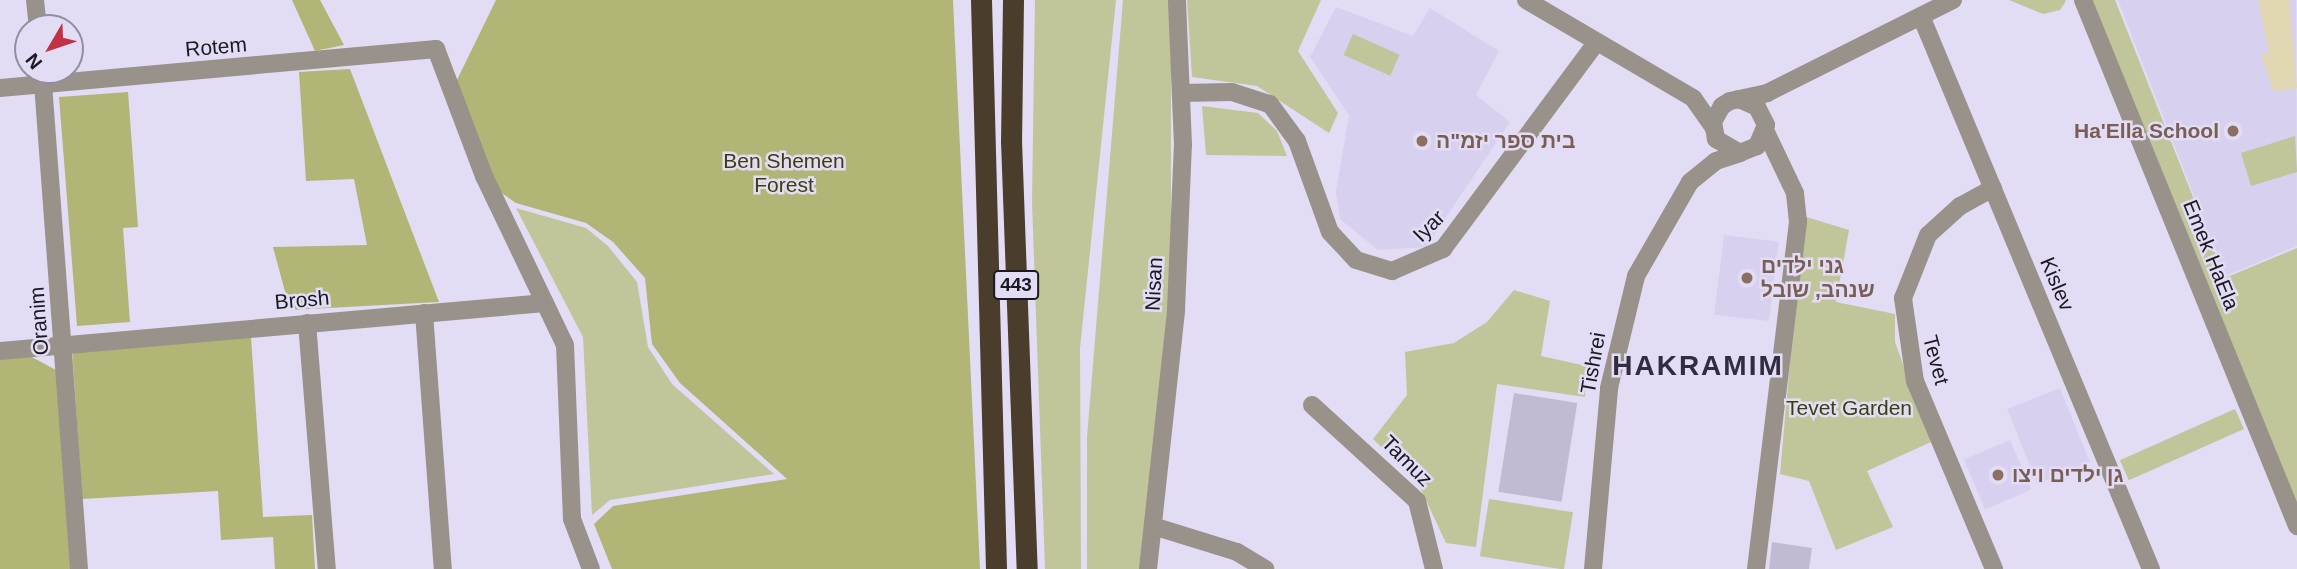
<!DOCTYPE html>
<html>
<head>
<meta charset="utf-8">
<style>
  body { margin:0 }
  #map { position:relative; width:2297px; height:569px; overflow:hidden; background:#e2dcf4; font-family:Arial,Heebo,sans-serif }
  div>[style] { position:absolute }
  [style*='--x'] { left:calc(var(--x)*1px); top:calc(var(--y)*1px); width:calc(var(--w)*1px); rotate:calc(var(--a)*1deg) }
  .built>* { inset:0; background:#d7d0ef; transform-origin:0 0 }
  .green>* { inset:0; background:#c1c59a; transform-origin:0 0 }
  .forest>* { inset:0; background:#b1b576 }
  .sand>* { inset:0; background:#e1d7b2 }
  .building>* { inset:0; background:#c0bad2; transform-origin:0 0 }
  .minor>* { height:18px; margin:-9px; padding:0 9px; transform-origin:9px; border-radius:9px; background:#99928a }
  .highway>* { height:21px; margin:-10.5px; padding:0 10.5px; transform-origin:10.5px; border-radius:10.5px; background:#4a3d2c }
  .dots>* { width:19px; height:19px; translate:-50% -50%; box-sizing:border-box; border:4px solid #e2dcf4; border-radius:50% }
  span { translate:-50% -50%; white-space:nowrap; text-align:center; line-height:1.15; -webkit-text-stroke:5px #e2dcf4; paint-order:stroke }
  .shield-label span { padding:2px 5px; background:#e2dcf4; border:2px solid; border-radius:5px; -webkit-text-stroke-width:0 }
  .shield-label { font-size:19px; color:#1b1921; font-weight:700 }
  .street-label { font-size:21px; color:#1b1921 }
  .education-label { font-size:21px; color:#785e54; font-weight:700 }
  .right { translate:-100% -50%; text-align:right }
  .left { translate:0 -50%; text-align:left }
  .park-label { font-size:21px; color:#3c3e0c }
  .district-label { font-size:28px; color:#312c3f; font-weight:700; letter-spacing:2px }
  .north { position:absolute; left:14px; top:14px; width:70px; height:70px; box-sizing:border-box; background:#e2dcf4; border:2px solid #928ea0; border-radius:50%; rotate:231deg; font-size:19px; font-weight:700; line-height:28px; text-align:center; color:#1b1921 }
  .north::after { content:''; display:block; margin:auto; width:24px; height:32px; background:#c23247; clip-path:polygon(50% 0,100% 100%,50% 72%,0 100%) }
</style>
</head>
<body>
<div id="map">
  <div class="built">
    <div style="clip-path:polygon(2118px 0,2296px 0,2297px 246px,2225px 276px)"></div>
    <div style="clip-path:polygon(1336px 7px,1413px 36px,1430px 8px,1499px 51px,1476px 95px,1510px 122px,1426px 247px,1378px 250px,1340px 219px,1336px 192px,1349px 115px,1310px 57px)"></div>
    <div style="left:1724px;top:235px;width:55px;height:80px;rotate:7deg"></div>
    <div style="left:2060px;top:388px;width:80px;height:57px;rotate:68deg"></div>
    <div style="left:2010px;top:440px;width:54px;height:50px;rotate:67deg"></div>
  </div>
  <div class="green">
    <div style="clip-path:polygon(1035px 0,1116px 0,1080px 348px,1081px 569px,1045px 569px,1032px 202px)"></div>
    <div style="clip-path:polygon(1123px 0,1171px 0,1171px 277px,1140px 569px,1087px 569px,1087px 437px)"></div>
    <div style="clip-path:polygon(1187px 0,1321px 0,1298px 51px,1338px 113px,1329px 133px,1257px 86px,1192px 77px)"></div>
    <div style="clip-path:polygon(2009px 0,2065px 0,2066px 1px,2060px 10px,2043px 14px)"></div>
    <div style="clip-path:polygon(2092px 0,2115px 0,2225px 278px,2297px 248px,2297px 503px)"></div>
    <div style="left:1353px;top:34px;width:51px;height:23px;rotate:24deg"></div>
    <div style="clip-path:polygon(1202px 106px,1258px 113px,1277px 131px,1287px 156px,1206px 155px)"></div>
    <div style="clip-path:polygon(2295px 136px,2297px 172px,2251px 186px,2241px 153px)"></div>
    <div style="clip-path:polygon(516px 208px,586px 228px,608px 246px,637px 282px,648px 347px,672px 384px,774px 474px,610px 500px,592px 515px,583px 337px)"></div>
    <div style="clip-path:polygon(1803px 216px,1849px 230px,1836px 302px,1895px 314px,1895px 342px,1931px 442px,1867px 471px,1893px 527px,1836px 550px,1809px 481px,1780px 474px)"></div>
    <div style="clip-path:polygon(1514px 290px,1550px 301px,1541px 356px,1586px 366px,1585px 397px,1497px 384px,1476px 547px,1446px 543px,1418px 483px,1373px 439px,1407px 395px,1405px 352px,1454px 343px,1487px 322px)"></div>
    <div style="left:2235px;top:409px;width:22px;height:126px;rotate:66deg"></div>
    <div style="left:1489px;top:499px;width:85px;height:58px;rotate:9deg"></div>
  </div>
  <div class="forest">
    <div style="clip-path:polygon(292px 0,320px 0,344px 45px,315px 51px)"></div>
    <div style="clip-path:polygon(496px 0,953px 0,980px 569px,612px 569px,594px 524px,613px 506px,787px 479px,680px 383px,652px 344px,645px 278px,613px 242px,586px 223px,516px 203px,496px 189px,455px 84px)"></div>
    <div style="clip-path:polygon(350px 69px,439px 302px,290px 310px,273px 247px,367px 245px,354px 179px,306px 181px,299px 72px)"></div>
    <div style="clip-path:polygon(128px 92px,138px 227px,123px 228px,130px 322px,77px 326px,59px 97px)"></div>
    <div style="clip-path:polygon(251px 337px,263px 517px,312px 515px,315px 569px,275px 569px,273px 537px,221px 540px,218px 491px,82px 499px,72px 347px)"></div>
    <div style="clip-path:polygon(28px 355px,56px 370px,71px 569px,0 569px,0 360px)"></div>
  </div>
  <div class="sand">
    <div style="clip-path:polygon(2258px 0,2289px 0,2297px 88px,2274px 92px,2261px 55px,2269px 52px)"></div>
  </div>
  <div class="building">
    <div style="left:1514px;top:393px;width:64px;height:100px;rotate:9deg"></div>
    <div style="clip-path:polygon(1772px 542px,1812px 548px,1809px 569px,1769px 569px)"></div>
  </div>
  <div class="minor">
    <div style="--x:35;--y:0;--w:28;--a:84"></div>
    <div style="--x:1526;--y:0;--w:194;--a:30.4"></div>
    <div style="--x:1693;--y:98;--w:35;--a:55"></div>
    <div style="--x:2083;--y:0;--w:568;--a:67.86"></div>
    <div style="--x:1921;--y:16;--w:599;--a:67.42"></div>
    <div style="--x:42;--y:70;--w:500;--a:85.76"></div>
    <div style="--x:0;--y:88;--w:438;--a:-5.1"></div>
    <div style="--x:436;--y:49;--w:136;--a:69.3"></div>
    <div style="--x:484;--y:176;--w:187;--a:64.4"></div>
    <div style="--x:565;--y:345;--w:174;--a:87.7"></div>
    <div style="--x:572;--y:519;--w:53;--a:69.2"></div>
    <div style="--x:1181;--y:93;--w:51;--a:-1.1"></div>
    <div style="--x:1232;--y:92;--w:40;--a:18"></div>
    <div style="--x:1270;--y:104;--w:46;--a:53.9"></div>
    <div style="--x:1297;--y:141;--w:97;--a:70.1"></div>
    <div style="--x:1330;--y:232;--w:38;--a:47"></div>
    <div style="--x:1356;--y:260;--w:38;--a:17"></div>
    <div style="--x:1392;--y:271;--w:56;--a:-23.3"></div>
    <div style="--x:1443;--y:249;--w:253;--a:-53.4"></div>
    <div style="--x:1739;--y:99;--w:20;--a:24"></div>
    <div style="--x:1757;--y:107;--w:20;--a:63"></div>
    <div style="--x:1766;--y:125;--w:23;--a:113"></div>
    <div style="--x:1757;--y:146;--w:18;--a:158"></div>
    <div style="--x:1740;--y:153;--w:28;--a:-150"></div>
    <div style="--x:1716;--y:139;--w:17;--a:-100"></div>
    <div style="--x:1713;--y:122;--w:18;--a:-61"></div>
    <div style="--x:1722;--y:106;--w:9;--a:-32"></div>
    <div style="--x:1730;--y:101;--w:38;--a:-12"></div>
    <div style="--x:1767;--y:93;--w:208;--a:-26.6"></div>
    <div style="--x:1993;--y:188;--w:38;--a:151"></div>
    <div style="--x:1960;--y:206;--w:43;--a:137.8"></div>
    <div style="--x:1928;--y:235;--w:68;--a:111.6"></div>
    <div style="--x:1903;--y:298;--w:84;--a:81.8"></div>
    <div style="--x:1915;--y:381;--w:204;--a:67.2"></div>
    <div style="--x:424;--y:313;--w:257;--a:85.8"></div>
    <div style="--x:307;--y:323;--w:247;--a:85.4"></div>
    <div style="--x:0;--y:351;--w:547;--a:-5.03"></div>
    <div style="--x:1312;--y:405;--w:142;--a:42.4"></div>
    <div style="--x:1417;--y:501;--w:70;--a:76"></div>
    <div style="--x:1153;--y:526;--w:88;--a:17.2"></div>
    <div style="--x:1237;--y:552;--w:33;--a:31"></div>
    <div style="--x:1148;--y:569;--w:261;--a:-83.8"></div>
    <div style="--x:1176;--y:310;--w:165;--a:-87.6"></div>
    <div style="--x:1183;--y:145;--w:145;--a:-92.4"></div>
    <div style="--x:1593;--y:569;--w:182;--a:-84.9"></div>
    <div style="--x:1609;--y:388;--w:115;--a:-76.4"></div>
    <div style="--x:1636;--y:276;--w:108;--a:-60.1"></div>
    <div style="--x:1690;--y:182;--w:33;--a:-39"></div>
    <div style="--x:1716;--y:161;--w:25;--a:-18"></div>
    <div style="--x:1756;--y:569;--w:350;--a:-83.1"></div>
    <div style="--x:1798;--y:222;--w:29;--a:-96"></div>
    <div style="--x:1795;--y:193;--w:70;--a:-115.5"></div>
  </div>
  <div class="highway">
    <div style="--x:981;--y:0;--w:569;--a:88.49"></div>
    <div style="--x:1013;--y:0;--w:141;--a:90.8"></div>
    <div style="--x:1011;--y:141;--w:428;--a:87.9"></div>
  </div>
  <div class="dots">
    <div style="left:2233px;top:131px;background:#8d6e63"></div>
    <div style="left:1422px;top:141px;background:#8d6e63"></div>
    <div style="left:1747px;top:278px;background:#8d6e63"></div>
    <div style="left:1998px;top:475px;background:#8d6e63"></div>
  </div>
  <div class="shield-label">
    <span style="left:1016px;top:285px">443</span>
  </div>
  <div class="street-label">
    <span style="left:216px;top:47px;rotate:-5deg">Rotem</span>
    <span style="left:1429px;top:226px;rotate:-45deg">Iyar</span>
    <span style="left:2211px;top:255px;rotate:68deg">Emek HaEla</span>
    <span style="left:1154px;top:284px;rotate:-87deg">Nisan</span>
    <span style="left:2057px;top:284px;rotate:67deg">Kislev</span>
    <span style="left:302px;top:300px;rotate:-5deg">Brosh</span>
    <span style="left:39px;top:321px;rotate:-94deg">Oranim</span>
    <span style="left:1936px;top:360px;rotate:75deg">Tevet</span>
    <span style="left:1593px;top:363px;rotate:-80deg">Tishrei</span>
    <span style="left:1407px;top:461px;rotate:45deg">Tamuz</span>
  </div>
  <div class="education-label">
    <span class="right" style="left:2219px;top:131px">Ha'Ella School</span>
    <span class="left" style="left:1436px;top:141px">בית ספר יזמ"ה</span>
    <span class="left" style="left:1761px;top:278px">גני ילדים<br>שנהב, שובל</span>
    <span class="left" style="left:2012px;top:475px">גן ילדים ויצו</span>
  </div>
  <div class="park-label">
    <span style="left:784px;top:173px">Ben Shemen<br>Forest</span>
    <span style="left:1849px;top:408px">Tevet Garden</span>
  </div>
  <div class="district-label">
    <span style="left:1698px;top:366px">HAKRAMIM</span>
  </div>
  <div class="north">N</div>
</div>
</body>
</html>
